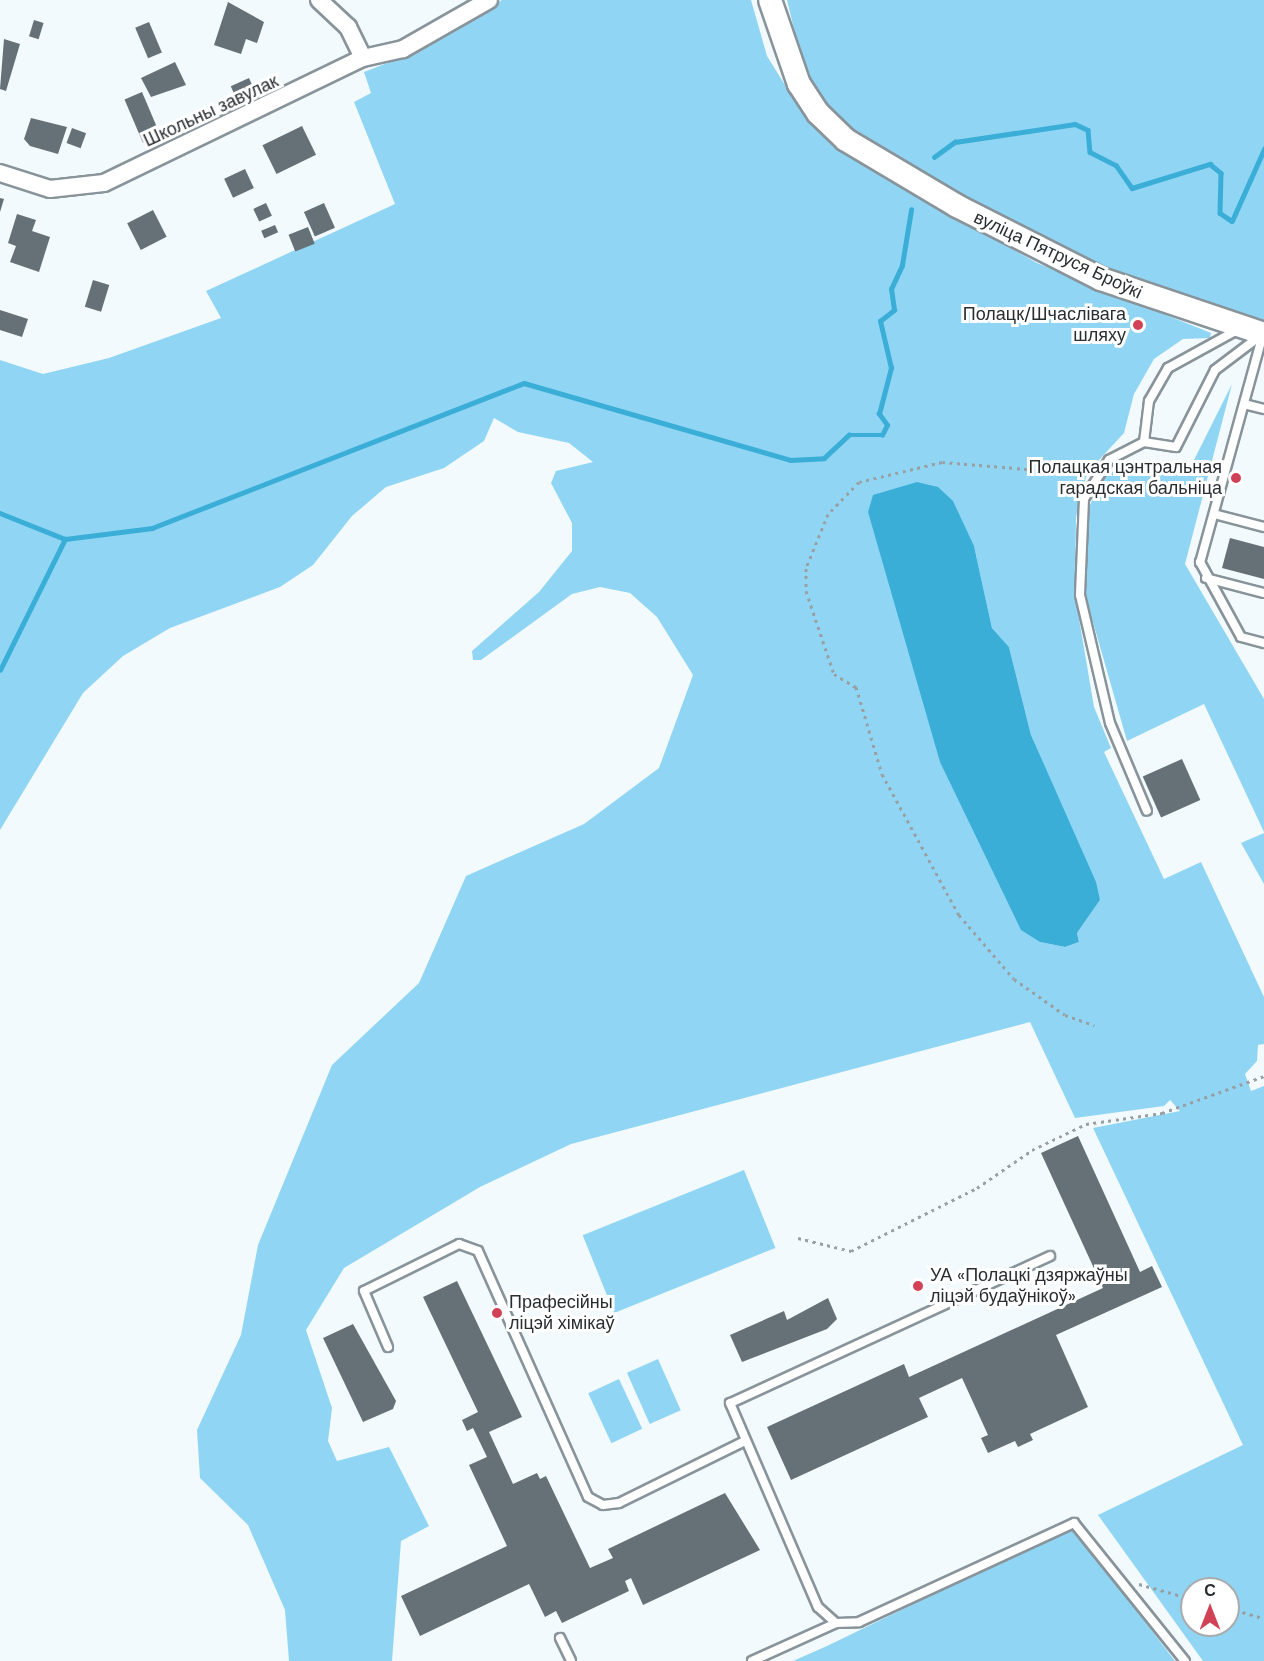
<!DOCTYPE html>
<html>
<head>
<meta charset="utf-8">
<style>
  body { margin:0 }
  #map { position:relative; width:1264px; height:1661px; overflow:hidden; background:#f2fafe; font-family:"DM Sans",sans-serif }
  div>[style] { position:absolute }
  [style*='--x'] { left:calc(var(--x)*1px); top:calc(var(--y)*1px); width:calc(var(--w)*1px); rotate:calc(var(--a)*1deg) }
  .green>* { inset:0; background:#90d6f4; transform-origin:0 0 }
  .water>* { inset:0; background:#3baed8 }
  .stream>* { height:4.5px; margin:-2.25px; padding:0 2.25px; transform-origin:2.25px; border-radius:2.25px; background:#3baed8 }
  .building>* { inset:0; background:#657176; transform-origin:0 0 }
  .path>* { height:3px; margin-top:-1.5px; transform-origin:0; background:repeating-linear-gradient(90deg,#99a0a3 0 3px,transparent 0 7.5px) }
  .roads { filter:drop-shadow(2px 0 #88949a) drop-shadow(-2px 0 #88949a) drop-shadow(0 2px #88949a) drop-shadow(0 -2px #88949a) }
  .lane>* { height:8px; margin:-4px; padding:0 4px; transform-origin:4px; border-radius:4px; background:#fff }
  .street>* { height:16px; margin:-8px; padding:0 8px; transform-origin:8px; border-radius:8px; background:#fff }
  .secondary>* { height:22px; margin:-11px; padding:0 11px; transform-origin:11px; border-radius:11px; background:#fff }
  .dots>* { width:16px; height:16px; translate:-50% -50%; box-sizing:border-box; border:3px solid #fff; border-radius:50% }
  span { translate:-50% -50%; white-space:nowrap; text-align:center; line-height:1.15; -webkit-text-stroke:6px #fff; paint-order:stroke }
  .street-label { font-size:18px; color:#292e30 }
  .poi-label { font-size:18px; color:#292e30 }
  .right { translate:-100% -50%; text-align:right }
  .left { translate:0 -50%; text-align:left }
  .north { position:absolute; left:1180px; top:1577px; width:60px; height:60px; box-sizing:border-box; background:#fff; border:2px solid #a9abac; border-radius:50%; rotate:0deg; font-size:16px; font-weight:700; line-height:24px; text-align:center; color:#292e30 }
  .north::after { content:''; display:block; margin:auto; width:21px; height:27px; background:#d24256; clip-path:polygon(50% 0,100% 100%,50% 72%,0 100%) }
</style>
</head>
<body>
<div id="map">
  <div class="green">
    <div style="clip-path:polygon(evenodd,502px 0,751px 0,767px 56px,808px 122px,837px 150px,1037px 263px,1211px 333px,1210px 338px,1183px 339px,1154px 359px,1134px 394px,1124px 433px,1087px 473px,1076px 517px,1075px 595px,1094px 707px,1111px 748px,1104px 752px,1164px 879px,1201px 862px,1264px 997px,1264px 1044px,1258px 1045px,1257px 1061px,1245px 1074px,1251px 1091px,1264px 1086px,1264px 1661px,1203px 1661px,1098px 1515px,1243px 1445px,1093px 1128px,1180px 1111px,1170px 1100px,1164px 1106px,1075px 1118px,1030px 1022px,571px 1144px,480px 1187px,344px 1268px,306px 1330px,332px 1408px,328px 1441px,337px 1461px,389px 1447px,429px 1526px,401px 1541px,392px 1661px,289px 1661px,285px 1610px,248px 1525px,200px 1478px,197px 1430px,241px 1335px,258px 1245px,332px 1065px,419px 983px,466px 876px,584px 824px,659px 768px,693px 675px,657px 617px,630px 593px,600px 587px,572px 594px,481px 660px,473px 660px,472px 651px,539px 592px,572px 551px,572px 523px,551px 483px,556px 471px,593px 462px,569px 443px,518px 432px,494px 418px,484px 441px,444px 468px,386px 487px,352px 516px,313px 565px,280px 587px,170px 628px,123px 656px,83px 693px,0 830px,0 360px,43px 374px,109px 358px,221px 318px,206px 291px,395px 204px,354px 102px,371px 93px,364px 72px,408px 55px,502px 0,974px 546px,992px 628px,1009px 647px,1031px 735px,1100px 900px,1077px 933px,1079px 942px,1065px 947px,1040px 942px,974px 546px,502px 0,1192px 1589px,1228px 1589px,1228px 1625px,1192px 1625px,1192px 1589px)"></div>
    <div style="clip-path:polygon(787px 0,1264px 0,1264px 323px,1104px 271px,961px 198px,851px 133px,806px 79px)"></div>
    <div style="clip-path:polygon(1232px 384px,1185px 564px,1264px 699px,1264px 832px,1204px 704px,1127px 741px,1085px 594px,1085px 517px,1101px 479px,1130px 461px,1191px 466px)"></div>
    <div style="clip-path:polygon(1264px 833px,1264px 884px,1241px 843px)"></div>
    <div style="left:744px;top:1170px;width:84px;height:174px;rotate:68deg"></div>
    <div style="left:658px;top:1359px;width:56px;height:34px;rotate:66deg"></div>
    <div style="left:619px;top:1379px;width:55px;height:34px;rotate:65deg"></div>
    <div style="clip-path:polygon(1072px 1527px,1175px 1661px,793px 1661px,827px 1646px)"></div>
  </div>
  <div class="water">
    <div style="clip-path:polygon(917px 482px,938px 487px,953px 501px,974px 546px,992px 628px,1009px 647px,1031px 735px,1096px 882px,1100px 900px,1077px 933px,1079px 942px,1065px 947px,1040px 942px,1021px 930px,940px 762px,868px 512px,873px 495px)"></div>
  </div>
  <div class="stream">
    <div style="--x:934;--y:157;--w:26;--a:-36"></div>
    <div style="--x:955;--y:142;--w:121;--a:-8.5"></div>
    <div style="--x:1075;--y:124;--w:14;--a:25"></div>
    <div style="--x:1088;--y:130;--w:22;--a:85"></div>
    <div style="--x:1090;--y:152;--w:29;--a:27"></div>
    <div style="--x:1116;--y:165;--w:28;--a:55"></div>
    <div style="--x:1132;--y:188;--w:82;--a:-17.1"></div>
    <div style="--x:1210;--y:164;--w:14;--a:39"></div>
    <div style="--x:1221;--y:173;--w:40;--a:91.4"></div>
    <div style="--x:1220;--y:213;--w:14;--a:34"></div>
    <div style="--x:1232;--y:221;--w:79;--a:-66"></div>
    <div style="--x:0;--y:513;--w:70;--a:21.8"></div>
    <div style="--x:65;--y:539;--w:88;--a:-7.2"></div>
    <div style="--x:152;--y:528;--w:399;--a:-21.3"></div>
    <div style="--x:524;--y:383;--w:277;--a:16.1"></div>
    <div style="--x:790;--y:460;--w:34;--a:-3"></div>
    <div style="--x:824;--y:458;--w:34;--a:-43"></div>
    <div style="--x:849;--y:435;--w:33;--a:0"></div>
    <div style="--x:882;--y:435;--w:11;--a:-63"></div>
    <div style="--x:887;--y:425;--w:14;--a:-126"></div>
    <div style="--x:879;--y:414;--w:48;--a:-75.4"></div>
    <div style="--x:891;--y:368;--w:48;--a:-103.2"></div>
    <div style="--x:880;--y:321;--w:18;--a:-38"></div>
    <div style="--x:894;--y:310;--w:21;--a:-98"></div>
    <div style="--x:891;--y:289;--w:26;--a:-65"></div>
    <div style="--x:902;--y:265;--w:56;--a:-80.7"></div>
    <div style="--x:0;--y:670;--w:146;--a:-63.6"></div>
  </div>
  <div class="building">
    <div style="clip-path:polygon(228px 2px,264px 22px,257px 43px,246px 39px,241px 54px,214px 45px)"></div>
    <div style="left:34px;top:20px;width:10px;height:17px;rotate:17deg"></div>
    <div style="left:149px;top:22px;width:33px;height:15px;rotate:67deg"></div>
    <div style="clip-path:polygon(4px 39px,20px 44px,6px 91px,0 89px)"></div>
    <div style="clip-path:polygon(175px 62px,186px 85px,151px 97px,141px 78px)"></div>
    <div style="left:249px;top:78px;width:12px;height:20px;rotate:66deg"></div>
    <div style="left:142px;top:92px;width:47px;height:19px;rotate:67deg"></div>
    <div style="clip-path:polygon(31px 118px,67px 127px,58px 154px,30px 146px,24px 139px)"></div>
    <div style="left:302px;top:126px;width:32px;height:44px;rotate:64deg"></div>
    <div style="left:72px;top:128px;width:15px;height:16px;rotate:20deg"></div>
    <div style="left:245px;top:169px;width:21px;height:23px;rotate:65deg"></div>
    <div style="clip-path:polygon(0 198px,4px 199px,0 212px)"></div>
    <div style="left:266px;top:203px;width:14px;height:14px;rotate:65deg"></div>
    <div style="left:324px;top:203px;width:27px;height:22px;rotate:66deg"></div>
    <div style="left:153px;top:210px;width:30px;height:29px;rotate:63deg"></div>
    <div style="clip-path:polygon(17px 214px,36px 220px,32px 231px,50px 237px,39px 272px,10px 262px,16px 246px,8px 243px)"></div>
    <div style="left:275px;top:225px;width:8px;height:15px;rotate:67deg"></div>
    <div style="left:308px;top:227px;width:18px;height:21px;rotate:68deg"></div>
    <div style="left:93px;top:280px;width:17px;height:28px;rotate:17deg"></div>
    <div style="clip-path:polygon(0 310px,28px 319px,22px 337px,0 330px)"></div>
    <div style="clip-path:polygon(1230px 538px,1264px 547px,1264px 579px,1222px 568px)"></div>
    <div style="left:1182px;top:759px;width:45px;height:43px;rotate:66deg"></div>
    <div style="clip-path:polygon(1078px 1136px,1140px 1272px,1152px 1266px,1162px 1287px,1056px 1335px,1088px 1407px,1030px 1434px,1033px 1440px,1018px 1447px,1015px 1441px,988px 1453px,981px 1438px,988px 1435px,962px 1378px,919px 1398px,928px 1417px,791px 1480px,767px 1427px,904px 1364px,909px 1377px,1103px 1288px,1041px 1153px)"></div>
    <div style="clip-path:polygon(457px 1281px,522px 1417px,489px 1432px,513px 1484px,537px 1473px,540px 1479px,546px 1476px,590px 1568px,613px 1558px,608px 1549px,725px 1493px,760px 1550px,643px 1605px,631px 1578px,625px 1581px,629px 1591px,562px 1623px,556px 1611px,545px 1617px,529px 1584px,420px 1636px,401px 1596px,507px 1546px,469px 1465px,487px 1457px,473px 1428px,467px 1431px,462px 1420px,478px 1412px,423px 1297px)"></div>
    <div style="clip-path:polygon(828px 1298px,837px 1319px,827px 1329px,742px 1362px,730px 1335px,784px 1311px,787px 1320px)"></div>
    <div style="clip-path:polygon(353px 1324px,396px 1401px,393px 1409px,363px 1422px,323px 1338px)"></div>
  </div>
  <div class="path">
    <div style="--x:1087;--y:474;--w:145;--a:-175.3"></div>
    <div style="--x:942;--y:462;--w:85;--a:166.5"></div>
    <div style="--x:859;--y:482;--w:45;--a:134.1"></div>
    <div style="--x:828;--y:514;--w:58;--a:112.2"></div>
    <div style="--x:806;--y:568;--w:23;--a:90"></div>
    <div style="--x:806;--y:591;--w:88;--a:71.4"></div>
    <div style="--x:834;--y:674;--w:26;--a:31"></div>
    <div style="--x:856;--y:687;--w:91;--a:73.4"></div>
    <div style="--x:882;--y:774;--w:161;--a:61.4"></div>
    <div style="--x:959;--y:915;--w:84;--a:49.3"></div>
    <div style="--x:1014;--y:979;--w:62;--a:35.2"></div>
    <div style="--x:1065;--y:1015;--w:31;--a:19"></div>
    <div style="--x:798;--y:1238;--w:55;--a:13.8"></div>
    <div style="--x:851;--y:1251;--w:141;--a:-26.6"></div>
    <div style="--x:977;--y:1188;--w:67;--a:-34.6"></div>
    <div style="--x:1032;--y:1150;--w:60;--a:-25.7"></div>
    <div style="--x:1086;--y:1124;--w:77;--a:-8.2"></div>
    <div style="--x:1162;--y:1113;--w:109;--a:-19.9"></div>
    <div style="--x:1139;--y:1584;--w:55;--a:15.8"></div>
    <div style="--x:1228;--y:1608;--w:37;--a:16"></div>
  </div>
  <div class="roads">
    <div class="lane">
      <div style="--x:1239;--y:329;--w:81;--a:151.2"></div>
      <div style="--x:1168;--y:368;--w:38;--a:120"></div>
      <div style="--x:1149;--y:401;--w:41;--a:97"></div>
      <div style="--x:1144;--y:442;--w:32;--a:9"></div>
      <div style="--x:1176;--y:447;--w:86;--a:-63.1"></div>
      <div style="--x:1215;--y:370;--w:56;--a:-37.1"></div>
      <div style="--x:1263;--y:334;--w:237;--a:105.4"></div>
      <div style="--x:1200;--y:562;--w:85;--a:61.3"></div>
      <div style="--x:1241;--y:637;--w:24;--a:15"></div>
      <div style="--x:1244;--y:404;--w:21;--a:14"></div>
      <div style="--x:1144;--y:442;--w:39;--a:153"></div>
      <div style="--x:1109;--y:460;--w:46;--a:122.7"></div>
      <div style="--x:1084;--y:499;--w:96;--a:92.4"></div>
      <div style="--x:1080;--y:595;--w:131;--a:76.8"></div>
      <div style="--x:1110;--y:723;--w:95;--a:67.2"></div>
      <div style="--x:1214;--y:514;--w:52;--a:14.6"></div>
      <div style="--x:1206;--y:578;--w:60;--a:14.5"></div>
      <div style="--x:1050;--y:1256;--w:352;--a:155.3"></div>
      <div style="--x:730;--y:1403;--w:222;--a:66.7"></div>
      <div style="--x:818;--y:1607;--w:24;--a:42"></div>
      <div style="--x:836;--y:1623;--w:23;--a:-2"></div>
      <div style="--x:859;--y:1622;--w:237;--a:-24.7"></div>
      <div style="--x:1074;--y:1523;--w:177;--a:51.2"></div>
      <div style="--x:388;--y:1347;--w:61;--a:-113.2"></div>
      <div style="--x:364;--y:1291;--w:106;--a:-26.3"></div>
      <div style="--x:459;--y:1244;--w:20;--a:20"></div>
      <div style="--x:478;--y:1251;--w:269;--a:65.9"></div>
      <div style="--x:588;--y:1497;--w:17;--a:28"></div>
      <div style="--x:603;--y:1505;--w:16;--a:-7"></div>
      <div style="--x:619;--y:1503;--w:140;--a:-26.2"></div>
      <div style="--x:560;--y:1638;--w:25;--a:64"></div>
      <div style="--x:752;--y:1661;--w:92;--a:-24.3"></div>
    </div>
    <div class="street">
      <div style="--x:319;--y:0;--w:40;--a:43"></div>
      <div style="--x:348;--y:27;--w:34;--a:64"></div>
      <div style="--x:0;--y:173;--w:52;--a:17.7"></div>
      <div style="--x:50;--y:189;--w:54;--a:-6.3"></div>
      <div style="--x:104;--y:183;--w:288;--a:-25.8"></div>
      <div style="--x:363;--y:58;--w:41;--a:-12.7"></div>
      <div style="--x:403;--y:49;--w:99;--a:-29.7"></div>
    </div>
    <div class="secondary">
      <div style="--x:770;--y:0;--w:89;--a:71"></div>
      <div style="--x:799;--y:84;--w:35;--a:57"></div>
      <div style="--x:818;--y:113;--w:39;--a:44"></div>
      <div style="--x:846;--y:140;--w:129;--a:30.7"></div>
      <div style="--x:957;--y:206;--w:161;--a:26.9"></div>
      <div style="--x:1101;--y:279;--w:172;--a:18.6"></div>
    </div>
  </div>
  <div class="dots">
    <div style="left:1138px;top:325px;background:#d24256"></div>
    <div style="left:1236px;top:478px;background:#d24256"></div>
    <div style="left:918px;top:1286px;background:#d24256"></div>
    <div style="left:497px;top:1313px;background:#d24256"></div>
  </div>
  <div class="street-label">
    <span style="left:211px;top:111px;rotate:-25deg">Школьны завулак</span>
    <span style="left:1058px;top:255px;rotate:25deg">вуліца Пятруся Броўкі</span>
  </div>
  <div class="poi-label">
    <span class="right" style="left:1126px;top:325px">Полацк/Шчаслівага<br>шляху</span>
    <span class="right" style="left:1222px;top:478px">Полацкая цэнтральная<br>гарадская бальніца</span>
    <span class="left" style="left:930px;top:1286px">УА «Полацкі дзяржаўны<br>ліцэй будаўнікоў»</span>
    <span class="left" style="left:509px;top:1313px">Прафесійны<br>ліцэй хімікаў</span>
  </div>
  <div class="north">С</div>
</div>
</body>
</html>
